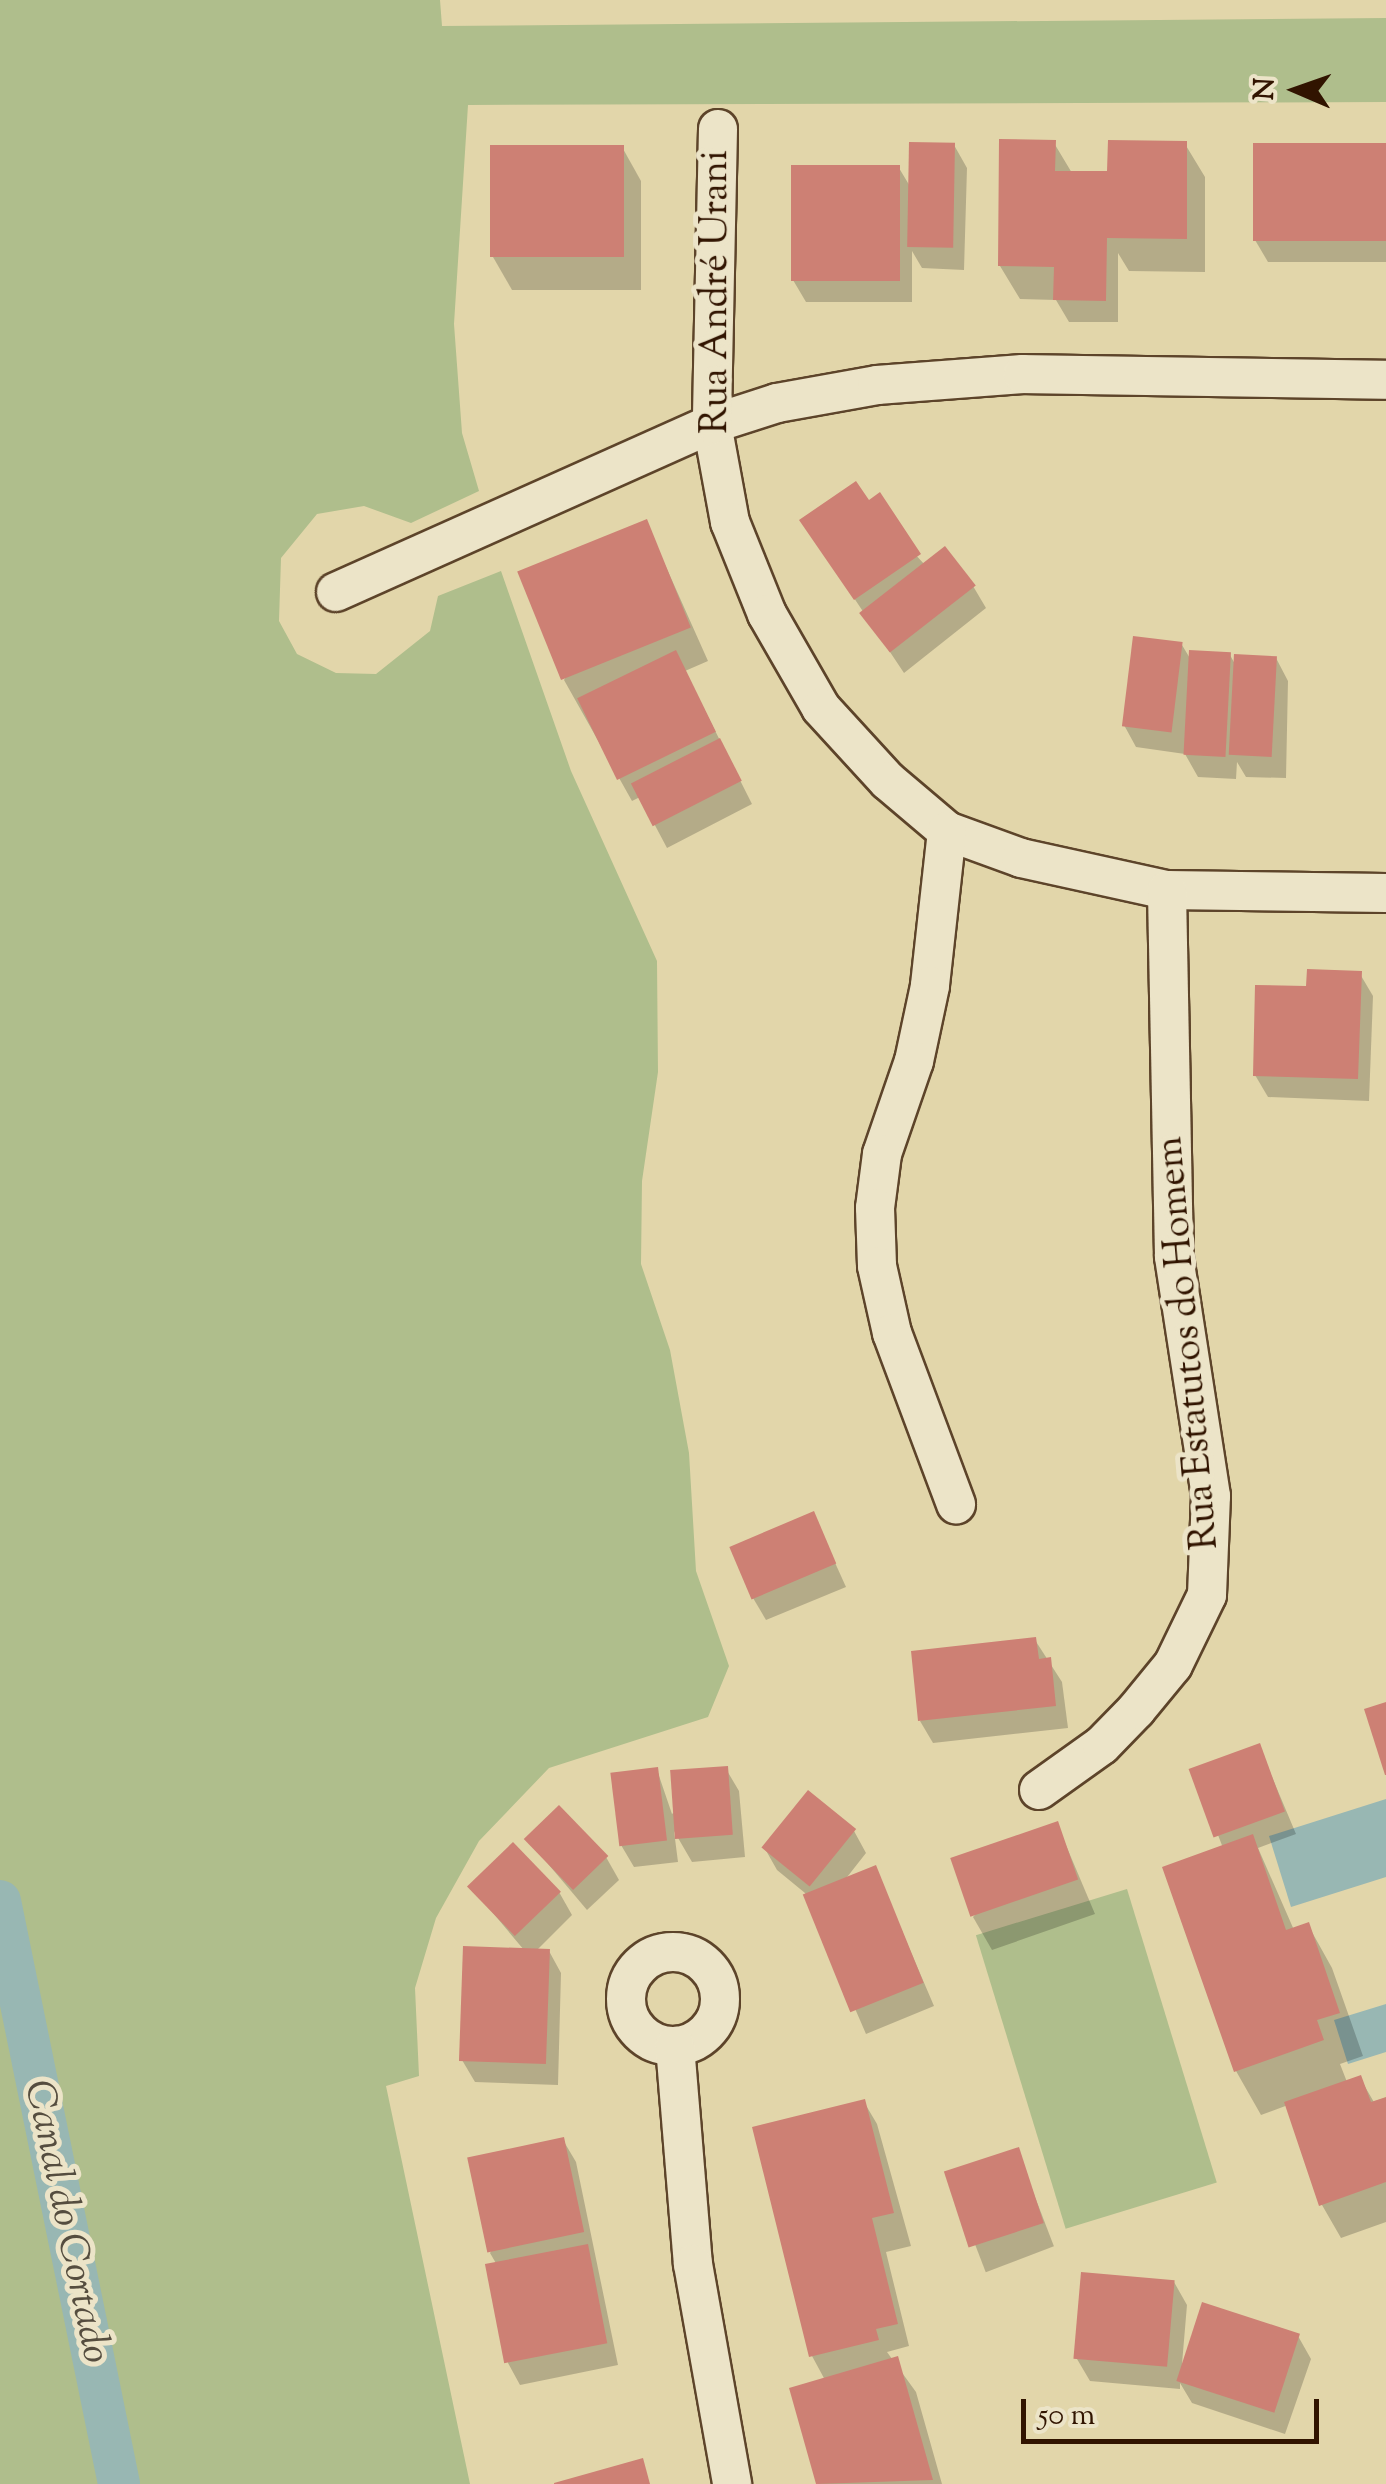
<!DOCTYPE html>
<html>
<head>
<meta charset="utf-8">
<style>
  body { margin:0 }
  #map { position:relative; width:1386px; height:2484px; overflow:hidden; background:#e2d6aa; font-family:"Sorts Mill Goudy",serif }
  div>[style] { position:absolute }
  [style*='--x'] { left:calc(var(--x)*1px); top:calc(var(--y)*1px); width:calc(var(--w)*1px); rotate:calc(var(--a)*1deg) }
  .green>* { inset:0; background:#afbe8c; transform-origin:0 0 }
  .water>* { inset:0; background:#98b7b3 }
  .shadow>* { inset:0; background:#0003; transform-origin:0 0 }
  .canal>* { height:42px; margin:-21px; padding:0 21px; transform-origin:21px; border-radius:21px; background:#98b7b3 }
  .building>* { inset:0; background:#cd8074; transform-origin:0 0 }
  .roads { filter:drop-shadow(2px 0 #5d442a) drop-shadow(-2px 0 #5d442a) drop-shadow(0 2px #5d442a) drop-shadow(0 -2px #5d442a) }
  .minor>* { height:38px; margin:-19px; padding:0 19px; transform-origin:19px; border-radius:19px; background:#ece4c8 }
  .minor>.ring { margin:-19px; padding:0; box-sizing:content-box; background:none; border:38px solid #ece4c8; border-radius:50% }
  span { translate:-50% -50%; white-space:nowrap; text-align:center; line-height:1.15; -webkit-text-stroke:10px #ece4c8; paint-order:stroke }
  .street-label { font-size:38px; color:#311400 }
  .water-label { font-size:40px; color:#554d3f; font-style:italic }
  .north { position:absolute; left:1246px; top:40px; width:100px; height:100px; -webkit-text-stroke:8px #ece4c8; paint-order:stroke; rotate:272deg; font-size:28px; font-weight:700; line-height:40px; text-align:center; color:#311400 }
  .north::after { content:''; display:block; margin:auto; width:35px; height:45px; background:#311400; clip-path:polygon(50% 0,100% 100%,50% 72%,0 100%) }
  .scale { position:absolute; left:1021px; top:2399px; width:298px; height:45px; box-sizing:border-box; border:5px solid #311400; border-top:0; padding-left:12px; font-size:30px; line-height:35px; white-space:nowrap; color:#311400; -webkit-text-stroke:8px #ece4c8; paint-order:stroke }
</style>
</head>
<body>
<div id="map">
  <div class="green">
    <div style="clip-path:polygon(0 0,440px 0,442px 26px,1386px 18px,1386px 102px,468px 105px,454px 324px,462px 433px,479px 491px,411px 523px,364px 506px,317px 514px,281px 558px,279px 621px,297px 654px,336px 673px,376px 674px,430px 631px,438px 596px,501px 571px,571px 771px,657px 961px,658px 1072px,642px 1181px,641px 1264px,670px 1350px,689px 1453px,696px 1571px,729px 1666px,708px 1717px,549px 1768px,479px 1841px,436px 1918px,415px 1988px,419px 2076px,386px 2086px,470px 2484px,0 2484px)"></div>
    <div style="left:1127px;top:1889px;width:307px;height:158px;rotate:73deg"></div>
  </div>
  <div class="water">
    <div style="clip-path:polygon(1386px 1799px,1386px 1877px,1291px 1907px,1269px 1836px)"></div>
    <div style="clip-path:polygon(1386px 2004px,1386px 2052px,1348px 2064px,1334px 2020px)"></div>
  </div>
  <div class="shadow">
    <div style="clip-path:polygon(1054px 143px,1072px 173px,1110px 181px,1185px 144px,1205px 177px,1205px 272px,1129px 271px,1118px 253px,1118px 322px,1069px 322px,1056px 300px,1020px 299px,1000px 266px)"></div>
    <div style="clip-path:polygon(954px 145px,967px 168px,964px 270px,922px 268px,912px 251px,912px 302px,806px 302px,793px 280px,899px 168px,911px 188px)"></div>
    <div style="clip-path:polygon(1386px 145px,1386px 262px,1268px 262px,1255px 240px)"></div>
    <div style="clip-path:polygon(622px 147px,641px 181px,641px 290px,512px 290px,493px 257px)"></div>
    <div style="clip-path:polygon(868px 503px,925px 565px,973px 586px,986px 608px,904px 673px,802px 520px)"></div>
    <div style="clip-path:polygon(646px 522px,708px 661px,685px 671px,752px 804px,667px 848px,640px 797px,632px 801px,564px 680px)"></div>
    <div style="clip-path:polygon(1182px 645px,1191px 660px,1230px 655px,1236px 666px,1276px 658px,1288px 681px,1286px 778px,1246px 777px,1237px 762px,1236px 779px,1198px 777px,1185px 754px,1136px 747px,1124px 725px)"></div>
    <div style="clip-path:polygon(1360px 974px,1373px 996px,1369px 1101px,1268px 1097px,1255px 1075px,1309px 988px)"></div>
    <div style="clip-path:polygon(813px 1514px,846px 1587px,766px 1620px,753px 1598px)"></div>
    <div style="clip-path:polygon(1035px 1640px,1062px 1682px,1068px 1728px,933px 1743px,920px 1721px)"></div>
    <div style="clip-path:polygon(1259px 1746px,1296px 1834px,1258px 1848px,1294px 1930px,1308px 1925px,1332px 1968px,1363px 2056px,1340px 2064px,1347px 2082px,1360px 2078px,1375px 2104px,1386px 2100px,1386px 2222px,1341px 2238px,1322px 2205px,1288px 2105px,1261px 2115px,1236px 2071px,1165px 1868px,1223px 1848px,1193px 1770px)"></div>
    <div style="clip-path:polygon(726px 1769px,739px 1791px,745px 1857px,692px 1862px,674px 1831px,678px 1862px,634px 1867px,621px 1845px,657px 1770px,672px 1814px)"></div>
    <div style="clip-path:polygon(1057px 1824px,1095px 1914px,992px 1950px,973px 1917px)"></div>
    <div style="clip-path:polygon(854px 1831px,866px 1853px,844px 1881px,875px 1868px,934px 2006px,866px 2034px,805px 1893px,777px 1870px,764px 1847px)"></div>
    <div style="clip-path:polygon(527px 1839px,606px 1857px,619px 1880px,587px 1910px)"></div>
    <div style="clip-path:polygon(472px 1888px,559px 1892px,572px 1915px,536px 1951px,549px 1951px,561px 1973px,558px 2085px,475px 2082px,462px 2060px,524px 1950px)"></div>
    <div style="clip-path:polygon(864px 2102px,877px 2124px,911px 2246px,886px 2252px,909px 2346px,887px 2352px,916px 2392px,942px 2484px,818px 2484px,792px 2390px,825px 2380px,812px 2356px,755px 2128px)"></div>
    <div style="clip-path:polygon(563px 2140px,576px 2162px,618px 2365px,520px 2385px,508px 2363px,497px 2265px,490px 2253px)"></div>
    <div style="left:1017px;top:2150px;width:103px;height:73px;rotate:69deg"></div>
    <div style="clip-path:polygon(1174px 2282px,1187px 2305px,1182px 2364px,1298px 2336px,1311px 2359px,1285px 2434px,1192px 2403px,1180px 2383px,1180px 2389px,1090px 2381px,1077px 2359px)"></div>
  </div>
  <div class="canal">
    <div style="--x:0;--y:1901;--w:595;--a:78.46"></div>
  </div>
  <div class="building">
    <div style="clip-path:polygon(999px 139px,1056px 140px,1055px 171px,1107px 171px,1108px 140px,1187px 141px,1187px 239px,1107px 238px,1106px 301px,1053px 300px,1054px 267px,998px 266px)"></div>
    <div style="left:909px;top:142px;width:46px;height:105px;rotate:1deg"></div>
    <div style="left:1253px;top:143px;width:133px;height:98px"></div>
    <div style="left:490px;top:145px;width:134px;height:112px"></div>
    <div style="left:791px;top:165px;width:109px;height:116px"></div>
    <div style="clip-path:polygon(856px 481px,869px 500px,880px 492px,921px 554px,854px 600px,799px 520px)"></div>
    <div style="left:647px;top:519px;width:117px;height:140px;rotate:68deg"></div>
    <div style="left:945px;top:546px;width:50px;height:109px;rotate:52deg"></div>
    <div style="left:1133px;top:636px;width:50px;height:91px;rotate:7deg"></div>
    <div style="left:676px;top:650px;width:91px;height:110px;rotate:64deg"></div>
    <div style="left:1189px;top:650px;width:42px;height:105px;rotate:3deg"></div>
    <div style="left:1234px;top:654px;width:43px;height:101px;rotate:3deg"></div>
    <div style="left:720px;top:738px;width:48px;height:100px;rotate:63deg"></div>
    <div style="clip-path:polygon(1307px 969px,1362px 971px,1358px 1079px,1253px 1076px,1255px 985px,1306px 986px)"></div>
    <div style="left:814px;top:1511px;width:57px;height:92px;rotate:67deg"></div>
    <div style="clip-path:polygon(1036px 1637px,1039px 1659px,1051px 1657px,1056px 1706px,918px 1721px,911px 1651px)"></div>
    <div style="clip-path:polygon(1386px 1702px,1386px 1775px,1385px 1775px,1364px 1709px)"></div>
    <div style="left:1260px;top:1743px;width:73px;height:76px;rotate:70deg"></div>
    <div style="left:728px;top:1766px;width:69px;height:58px;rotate:86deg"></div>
    <div style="left:658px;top:1767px;width:74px;height:48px;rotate:83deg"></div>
    <div style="left:808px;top:1790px;width:62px;height:74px;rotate:39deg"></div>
    <div style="left:559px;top:1805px;width:71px;height:49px;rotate:46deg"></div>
    <div style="left:1058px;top:1821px;width:62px;height:114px;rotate:71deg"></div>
    <div style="clip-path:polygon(1253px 1834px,1286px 1930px,1309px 1922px,1340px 2013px,1317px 2020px,1324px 2040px,1234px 2072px,1162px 1867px)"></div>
    <div style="left:513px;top:1842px;width:69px;height:64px;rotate:46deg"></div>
    <div style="left:876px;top:1865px;width:127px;height:79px;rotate:68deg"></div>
    <div style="left:463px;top:1946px;width:87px;height:115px;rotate:2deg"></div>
    <div style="clip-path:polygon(1361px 2075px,1371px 2102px,1386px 2097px,1386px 2182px,1319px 2206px,1284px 2102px)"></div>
    <div style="clip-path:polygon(865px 2099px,894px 2213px,872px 2218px,898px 2324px,876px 2329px,879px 2340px,809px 2357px,752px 2127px)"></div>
    <div style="left:564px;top:2137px;width:97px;height:99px;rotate:78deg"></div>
    <div style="left:1019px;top:2147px;width:80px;height:79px;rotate:72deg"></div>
    <div style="left:588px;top:2244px;width:101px;height:105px;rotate:79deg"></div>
    <div style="left:1081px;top:2272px;width:94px;height:87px;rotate:5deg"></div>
    <div style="left:1202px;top:2302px;width:103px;height:83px;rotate:18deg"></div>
    <div style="clip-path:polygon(898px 2356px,933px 2480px,816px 2484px,789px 2388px)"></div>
    <div style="clip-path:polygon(643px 2458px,650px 2484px,554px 2484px,554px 2483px)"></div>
  </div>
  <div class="roads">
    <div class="minor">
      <div style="--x:718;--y:129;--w:295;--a:91.2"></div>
      <div style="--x:712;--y:424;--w:100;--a:79.6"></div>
      <div style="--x:730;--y:522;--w:99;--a:68.1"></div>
      <div style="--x:767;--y:614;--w:108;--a:60.1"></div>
      <div style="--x:821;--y:708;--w:99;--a:47.5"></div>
      <div style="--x:888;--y:781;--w:77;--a:40.3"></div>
      <div style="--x:947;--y:831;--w:79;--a:20"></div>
      <div style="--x:1021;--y:858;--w:149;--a:12.4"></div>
      <div style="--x:1167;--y:890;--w:219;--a:0.8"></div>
      <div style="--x:336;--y:592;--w:412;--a:-24.1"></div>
      <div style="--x:712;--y:424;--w:68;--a:-17.9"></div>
      <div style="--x:777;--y:403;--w:102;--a:-10.2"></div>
      <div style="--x:877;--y:385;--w:146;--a:-4.3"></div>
      <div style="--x:1023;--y:374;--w:363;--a:0.9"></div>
      <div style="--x:947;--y:831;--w:156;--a:96.3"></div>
      <div style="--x:930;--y:986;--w:77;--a:102"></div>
      <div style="--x:914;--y:1061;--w:98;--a:109"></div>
      <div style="--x:882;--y:1154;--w:54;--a:97.4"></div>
      <div style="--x:875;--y:1208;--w:58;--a:88"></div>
      <div style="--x:877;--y:1266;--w:69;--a:77.4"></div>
      <div style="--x:892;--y:1333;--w:183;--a:69.5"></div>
      <div style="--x:1039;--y:1790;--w:77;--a:-35.5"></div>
      <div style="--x:1102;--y:1745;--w:49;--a:-45.8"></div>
      <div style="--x:1136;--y:1710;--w:58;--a:-50.6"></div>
      <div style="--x:1173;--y:1665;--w:78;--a:-64.1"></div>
      <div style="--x:1207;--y:1595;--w:99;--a:-87.7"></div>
      <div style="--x:1211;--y:1496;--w:243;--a:-98.8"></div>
      <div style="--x:1174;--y:1256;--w:366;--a:-91.1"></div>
      <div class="ring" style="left:626px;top:1952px;width:56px;height:56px"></div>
      <div style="--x:675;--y:2046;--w:219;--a:85.3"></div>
      <div style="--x:693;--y:2264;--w:223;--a:79.9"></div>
    </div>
  </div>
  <div class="street-label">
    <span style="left:718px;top:292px;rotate:-90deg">Rua André Urani</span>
    <span style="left:1190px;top:1343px;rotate:-95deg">Rua Estatutos do Homem</span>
  </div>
  <div class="water-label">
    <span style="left:65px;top:2222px;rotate:78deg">Canal do Cortado</span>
  </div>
  <div class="north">N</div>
  <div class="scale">50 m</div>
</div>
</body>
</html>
